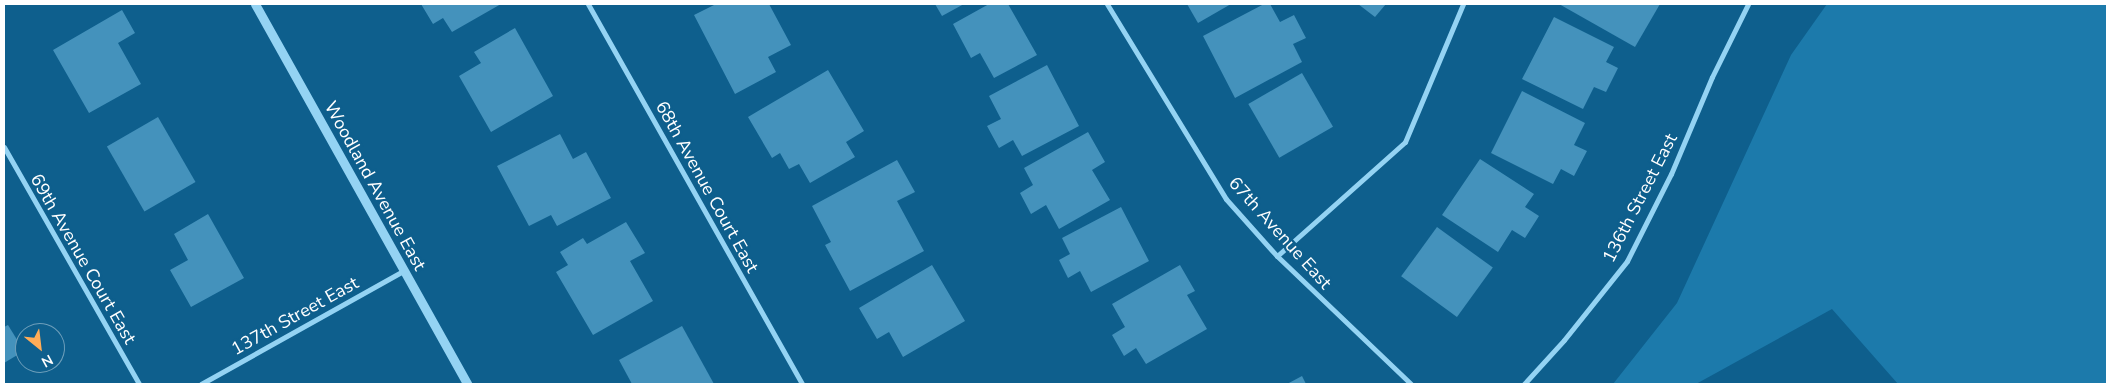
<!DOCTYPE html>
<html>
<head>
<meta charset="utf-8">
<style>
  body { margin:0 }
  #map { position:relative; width:2111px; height:388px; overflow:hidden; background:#0e5f8d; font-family:"Nunito Sans",sans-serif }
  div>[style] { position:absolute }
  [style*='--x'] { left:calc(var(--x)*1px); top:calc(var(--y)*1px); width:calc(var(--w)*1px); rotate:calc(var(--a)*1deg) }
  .green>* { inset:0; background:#1c7aab }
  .building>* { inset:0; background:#4492bc; transform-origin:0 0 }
  .minor>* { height:5px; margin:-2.5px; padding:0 2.5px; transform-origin:2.5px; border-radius:2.5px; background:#94d3f3 }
  .tertiary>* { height:9px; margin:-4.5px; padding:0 4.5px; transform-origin:4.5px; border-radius:4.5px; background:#94d3f3 }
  span { translate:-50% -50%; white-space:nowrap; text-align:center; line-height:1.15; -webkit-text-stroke:4.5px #0e5f8d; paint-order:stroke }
  .street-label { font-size:18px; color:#fff }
  .frame { position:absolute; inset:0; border:5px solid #fff; pointer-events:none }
  .north { position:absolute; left:15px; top:323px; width:50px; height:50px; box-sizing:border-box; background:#0e5f8d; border:1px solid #6e9fbb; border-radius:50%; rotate:151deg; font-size:14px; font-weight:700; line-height:20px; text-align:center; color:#fff }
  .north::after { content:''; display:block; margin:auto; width:18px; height:22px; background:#ffac57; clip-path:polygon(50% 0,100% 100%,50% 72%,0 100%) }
</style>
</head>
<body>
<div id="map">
  <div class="green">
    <div style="clip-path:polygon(1827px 4px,2107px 4px,2107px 384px,1898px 384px,1832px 309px,1696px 384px,1613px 384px,1677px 303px,1791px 55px)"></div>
  </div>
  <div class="building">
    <div style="clip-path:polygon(421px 4px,501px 4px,452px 32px,443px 18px,433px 24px)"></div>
    <div style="clip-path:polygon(716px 4px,769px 4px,791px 45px,768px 57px,776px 72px,735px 94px,694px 15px)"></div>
    <div style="clip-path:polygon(935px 4px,964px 4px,942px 16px)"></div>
    <div style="clip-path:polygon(989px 4px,1008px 4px,1037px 55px,994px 78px,980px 53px,971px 58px,953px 24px)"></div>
    <div style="clip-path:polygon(1187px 4px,1231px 4px,1198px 23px)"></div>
    <div style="clip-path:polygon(1264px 4px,1270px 4px,1280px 22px,1294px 15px,1306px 38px,1293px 44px,1302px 62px,1235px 98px,1203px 36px)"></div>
    <div style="clip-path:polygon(1358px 4px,1386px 4px,1375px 17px)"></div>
    <div style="clip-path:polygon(1559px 4px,1660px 4px,1635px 47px)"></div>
    <div style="clip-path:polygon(122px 10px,135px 33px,118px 43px,141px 84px,89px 113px,53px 50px)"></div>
    <div style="clip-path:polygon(1554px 17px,1614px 47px,1606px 62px,1618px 68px,1606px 92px,1594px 87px,1583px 109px,1522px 79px)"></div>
    <div style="clip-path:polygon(515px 28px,553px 96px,491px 132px,459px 76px,481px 63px,474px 52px)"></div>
    <div style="clip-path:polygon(1047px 65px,1079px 126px,1022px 156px,1013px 140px,999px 148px,987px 126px,1001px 119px,989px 96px)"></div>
    <div style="clip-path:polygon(828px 70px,864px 131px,846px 142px,855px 157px,810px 183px,799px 164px,789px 169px,780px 153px,772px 158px,748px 117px)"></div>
    <div style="left:1302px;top:73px;width:62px;height:62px;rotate:60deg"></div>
    <div style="clip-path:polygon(1522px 91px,1585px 123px,1574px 145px,1587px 151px,1574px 176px,1561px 169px,1553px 184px,1491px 153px)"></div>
    <div style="left:158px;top:117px;width:75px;height:59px;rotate:60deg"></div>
    <div style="clip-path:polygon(1088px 132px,1105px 162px,1092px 170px,1110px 200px,1059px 229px,1046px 205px,1031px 214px,1020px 193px,1033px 185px,1024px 168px)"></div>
    <div style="clip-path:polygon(560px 134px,573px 159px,586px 152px,611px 198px,557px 226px,551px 215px,529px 226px,497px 166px)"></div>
    <div style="clip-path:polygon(1480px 159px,1534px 194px,1525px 207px,1539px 216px,1525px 238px,1512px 230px,1498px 252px,1442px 215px)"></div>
    <div style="clip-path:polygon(897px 160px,915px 192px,897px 201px,924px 251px,850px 291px,825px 245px,831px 242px,812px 206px)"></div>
    <div style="clip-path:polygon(1121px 207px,1149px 261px,1091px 292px,1080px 271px,1068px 278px,1059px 260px,1070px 254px,1062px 238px)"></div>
    <div style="clip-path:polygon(208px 214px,244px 278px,191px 307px,170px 270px,188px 260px,174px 234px)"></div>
    <div style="clip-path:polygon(626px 222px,645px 253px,630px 261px,653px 301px,593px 335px,556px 272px,568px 265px,560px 252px,583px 238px,587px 244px)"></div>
    <div style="left:1437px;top:227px;width:69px;height:61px;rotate:36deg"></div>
    <div style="clip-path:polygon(932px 265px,965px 321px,903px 357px,889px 332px,877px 339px,859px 308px)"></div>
    <div style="clip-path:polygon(1180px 265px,1195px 291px,1187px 295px,1207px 329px,1146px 364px,1136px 348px,1124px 356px,1112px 335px,1125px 327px,1112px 304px)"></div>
    <div style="clip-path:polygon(8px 325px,24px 351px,4px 363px,4px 327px)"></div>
    <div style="clip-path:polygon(682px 326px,714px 384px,632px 384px,619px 360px)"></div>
    <div style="clip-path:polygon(1302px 376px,1306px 384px,1287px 384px)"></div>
  </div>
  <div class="minor">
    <div style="--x:588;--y:4;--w:436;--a:60.6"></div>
    <div style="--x:1107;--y:4;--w:228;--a:58.6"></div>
    <div style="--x:1226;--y:199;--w:76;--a:48.2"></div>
    <div style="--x:1277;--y:256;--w:185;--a:43.7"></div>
    <div style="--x:4;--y:147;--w:273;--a:60.3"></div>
    <div style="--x:1277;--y:256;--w:171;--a:-41.7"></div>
    <div style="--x:1405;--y:142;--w:150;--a:-67.2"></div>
    <div style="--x:201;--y:384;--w:231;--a:-29.2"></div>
    <div style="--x:1524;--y:384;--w:59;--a:-47.7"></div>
    <div style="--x:1564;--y:340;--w:101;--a:-51.4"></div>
    <div style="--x:1627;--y:261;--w:97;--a:-63.2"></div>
    <div style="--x:1671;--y:174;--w:105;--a:-67.1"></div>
    <div style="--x:1712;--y:77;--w:81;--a:-63.7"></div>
  </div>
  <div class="tertiary">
    <div style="--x:255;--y:4;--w:435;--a:60.8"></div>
  </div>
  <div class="street-label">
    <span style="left:375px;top:186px;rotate:61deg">Woodland Avenue East</span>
    <span style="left:707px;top:187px;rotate:61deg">68th Avenue Court East</span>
    <span style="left:1640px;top:198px;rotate:-63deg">136th Street East</span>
    <span style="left:1280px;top:233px;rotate:48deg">67th Avenue East</span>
    <span style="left:83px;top:259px;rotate:60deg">69th Avenue Court East</span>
    <span style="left:295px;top:316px;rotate:-29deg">137th Street East</span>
  </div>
  <div class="frame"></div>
  <div class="north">N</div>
</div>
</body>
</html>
